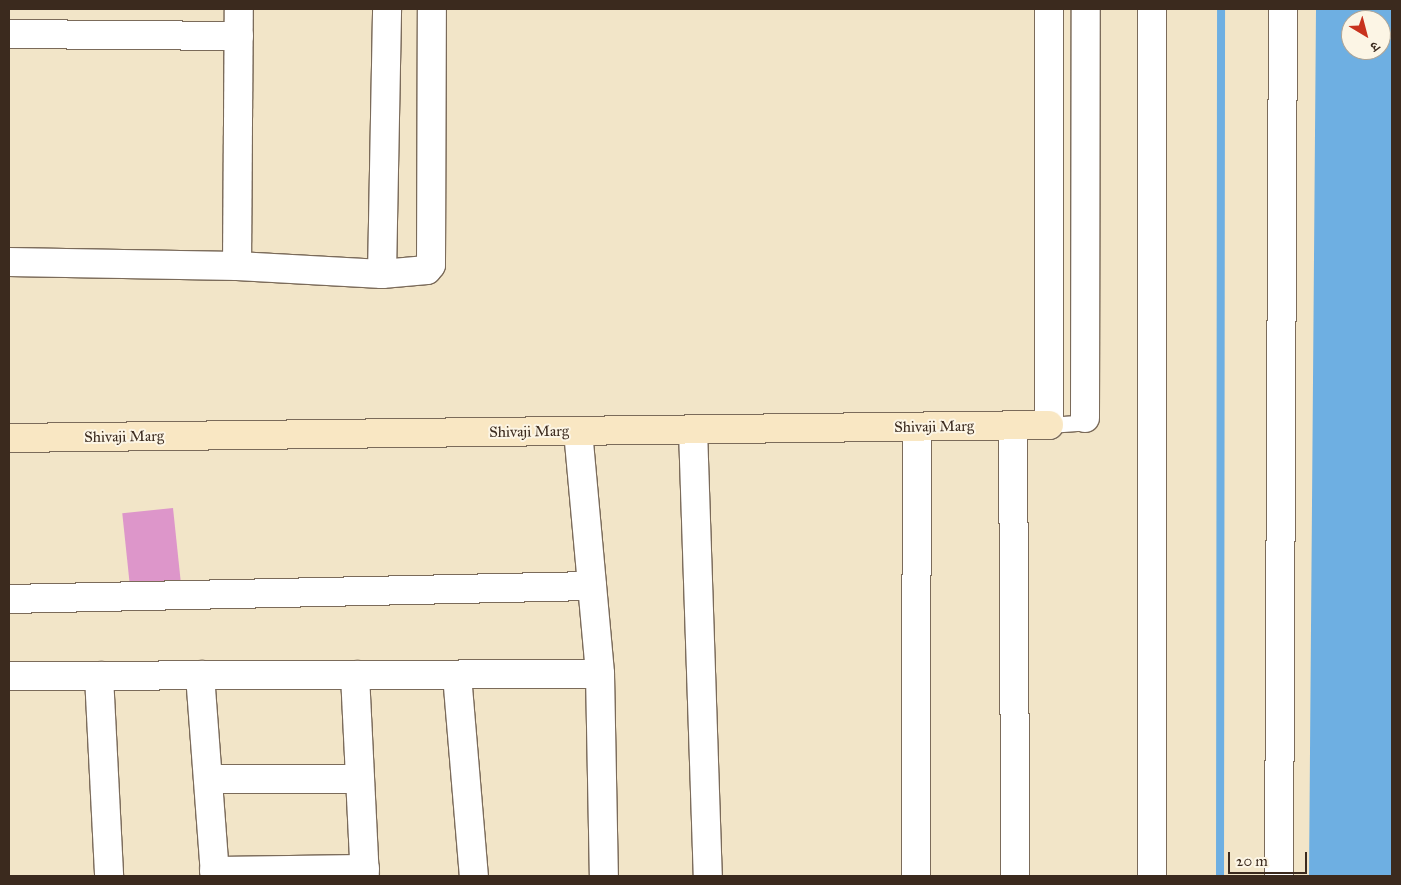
<!DOCTYPE html>
<html>
<head>
<meta charset="utf-8">
<style>
  body { margin:0 }
  #map { position:relative; width:1401px; height:885px; overflow:hidden; background:#f2e5c8; font-family:"IM FELL Great Primer","Noto Serif Devanagari",serif }
  div>[style] { position:absolute }
  [style*='--x'] { left:calc(var(--x)*1px); top:calc(var(--y)*1px); width:calc(var(--w)*1px); rotate:calc(var(--a)*1deg) }
  .water>* { inset:0; background:#6eafe2 }
  .stream>* { height:8px; margin:-4px; padding:0 4px; transform-origin:4px; border-radius:4px; background:#6eafe2 }
  .building>* { inset:0; background:#dd96ca; transform-origin:0 0 }
  .roads { filter:drop-shadow(1px 0 #7b6b5a) drop-shadow(-1px 0 #7b6b5a) drop-shadow(0 1px #7b6b5a) drop-shadow(0 -1px #7b6b5a) }
  .service>* { height:15px; margin:-7.5px; padding:0 7.5px; transform-origin:7.5px; border-radius:7.5px; background:#fff }
  .minor>* { height:28px; margin:-14px; padding:0 14px; transform-origin:14px; border-radius:14px; background:#fff }
  .tertiary>* { height:28px; margin:-14px; padding:0 14px; transform-origin:14px; border-radius:14px; background:#fff }
  .secondary>* { height:28px; margin:-14px; padding:0 14px; transform-origin:14px; border-radius:14px; background:#f9e7c3 }
  span { translate:-50% -50%; white-space:nowrap; text-align:center; line-height:1.15; -webkit-text-stroke:4px #fcf5e5; paint-order:stroke }
  .street-label { font-size:15px; color:#3b2a1e }
  .frame { position:absolute; inset:0; border:10px solid #3b2a1e; pointer-events:none }
  .north { position:absolute; left:1341px; top:10px; width:50px; height:50px; box-sizing:border-box; background:#fcf5e5; border:1px solid #afa495; border-radius:50%; rotate:143deg; font-size:14px; font-weight:700; line-height:20px; text-align:center; color:#3b2a1e }
  .north::after { content:''; display:block; margin:auto; width:18px; height:22px; background:#c8321e; clip-path:polygon(50% 0,100% 100%,50% 72%,0 100%) }
  .scale { position:absolute; left:1228px; top:852px; width:79px; height:22px; box-sizing:border-box; border:2px solid #3b2a1e; border-top:0; padding-left:6px; font-size:15px; line-height:18px; white-space:nowrap; color:#3b2a1e; -webkit-text-stroke:4px #fcf5e5; paint-order:stroke }
</style>
</head>
<body>
<div id="map">
  <div class="water">
    <div style="clip-path:polygon(evenodd,1316px 9px,1392px 9px,1392px 876px,1309px 876px,1316px 9px,1351px 20px,1381px 20px,1381px 50px,1351px 50px,1351px 20px)"></div>
  </div>
  <div class="stream">
    <div style="--x:1220;--y:876;--w:867;--a:-89.93"></div>
  </div>
  <div class="building">
    <div style="left:173px;top:508px;width:73px;height:51px;rotate:84deg"></div>
  </div>
  <div class="roads">
    <div class="service">
      <div style="--x:1049;--y:425;--w:31;--a:-4"></div>
      <div style="--x:1080;--y:423;--w:7;--a:-45"></div>
    </div>
    <div class="minor">
      <div style="--x:9;--y:34;--w:230;--a:0.5"></div>
      <div style="--x:9;--y:262;--w:228;--a:1"></div>
      <div style="--x:237;--y:266;--w:145;--a:3.2"></div>
      <div style="--x:382;--y:274;--w:45;--a:-5.1"></div>
      <div style="--x:427;--y:270;--w:6;--a:-51"></div>
      <div style="--x:431;--y:265;--w:256;--a:-89.8"></div>
      <div style="--x:237;--y:266;--w:257;--a:-89.6"></div>
      <div style="--x:382;--y:274;--w:265;--a:-88.9"></div>
      <div style="--x:1085;--y:418;--w:409;--a:-89.9"></div>
      <div style="--x:1049;--y:425;--w:416;--a:-90"></div>
      <div style="--x:1013;--y:426;--w:450;--a:89.7"></div>
      <div style="--x:693;--y:430;--w:446;--a:88.1"></div>
      <div style="--x:578;--y:431;--w:244;--a:84.8"></div>
      <div style="--x:600;--y:674;--w:202;--a:88.9"></div>
      <div style="--x:9;--y:599;--w:583;--a:-1.28"></div>
      <div style="--x:200;--y:675;--w:202;--a:85.7"></div>
      <div style="--x:355;--y:675;--w:201;--a:87.2"></div>
      <div style="--x:457;--y:675;--w:202;--a:85.2"></div>
      <div style="--x:9;--y:676;--w:591;--a:-0.19"></div>
      <div style="--x:99;--y:676;--w:200;--a:87.1"></div>
      <div style="--x:209;--y:779;--w:150;--a:0"></div>
      <div style="--x:214;--y:871;--w:151;--a:-0.8"></div>
      <div style="--x:916;--y:876;--w:449;--a:-89.9"></div>
    </div>
    <div class="tertiary">
      <div style="--x:1152;--y:876;--w:867;--a:-90"></div>
      <div style="--x:1279;--y:876;--w:867;--a:-89.74"></div>
    </div>
    <div class="secondary">
      <div style="--x:9;--y:438;--w:1040;--a:-0.72"></div>
    </div>
  </div>
  <div class="street-label">
    <span style="left:934px;top:427px;rotate:-1deg">Shivaji Marg</span>
    <span style="left:529px;top:432px;rotate:-1deg">Shivaji Marg</span>
    <span style="left:124px;top:437px;rotate:-1deg">Shivaji Marg</span>
  </div>
  <div class="frame"></div>
  <div class="north">उ</div>
  <div class="scale">20 m</div>
</div>
</body>
</html>
